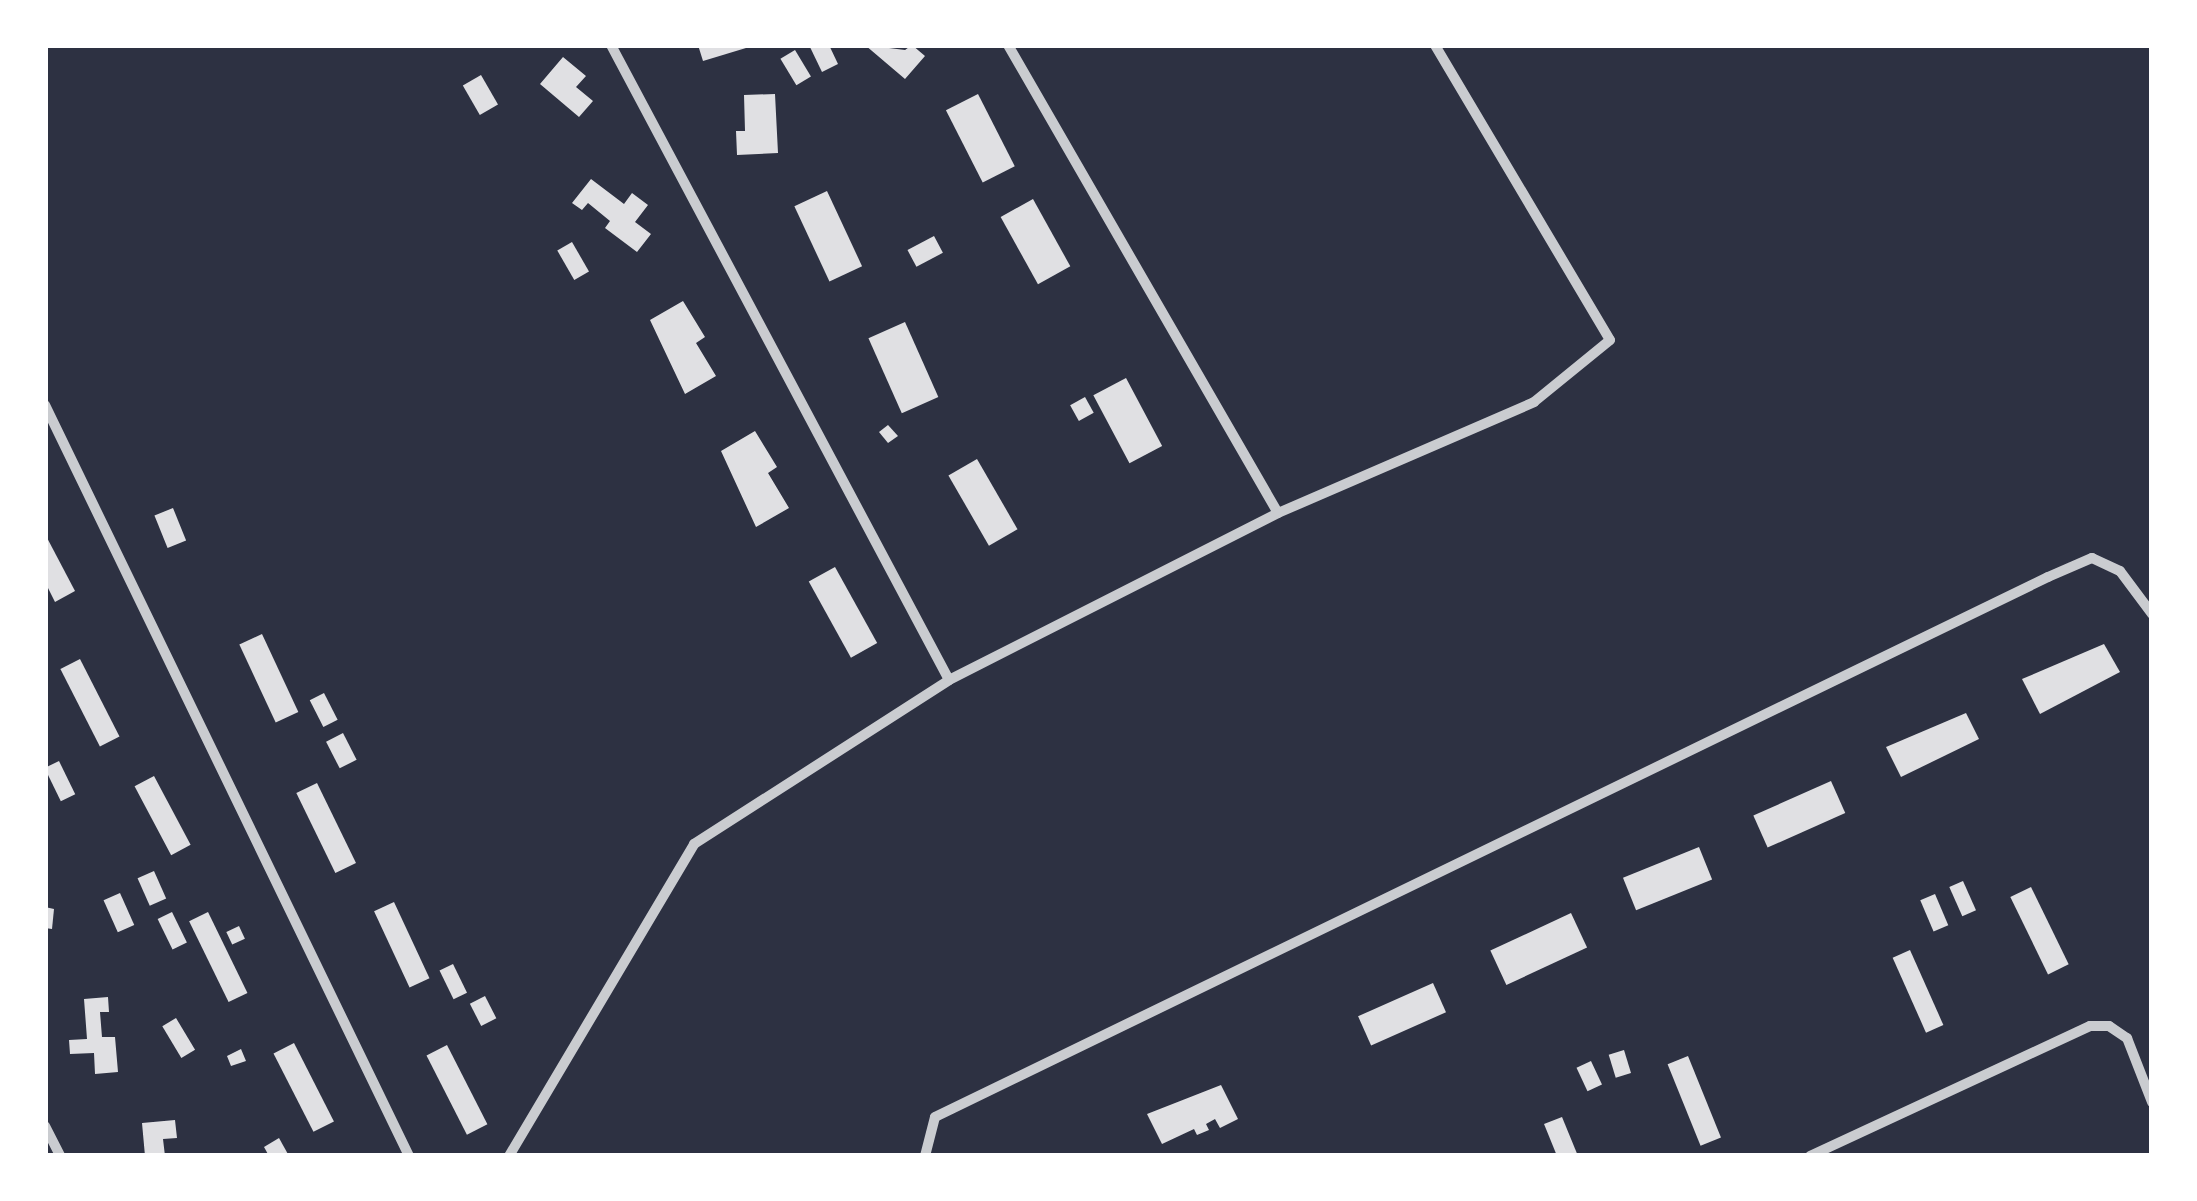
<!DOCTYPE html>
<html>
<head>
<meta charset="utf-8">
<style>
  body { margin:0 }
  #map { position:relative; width:2197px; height:1201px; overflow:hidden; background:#2d3142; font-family:Montserrat,sans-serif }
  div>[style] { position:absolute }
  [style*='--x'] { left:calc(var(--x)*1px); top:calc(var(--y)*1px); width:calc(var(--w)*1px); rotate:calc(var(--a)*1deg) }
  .building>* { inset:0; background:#e0e0e3; transform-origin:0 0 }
  .minor>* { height:10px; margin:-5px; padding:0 5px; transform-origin:5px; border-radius:5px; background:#caccd0 }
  span { translate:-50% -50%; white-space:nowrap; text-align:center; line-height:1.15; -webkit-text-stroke:8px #fff; paint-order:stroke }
  .frame { position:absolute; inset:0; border:48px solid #fff; pointer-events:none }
</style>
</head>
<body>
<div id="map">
  <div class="building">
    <div style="clip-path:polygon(698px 45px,745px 45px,746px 48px,703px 61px)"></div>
    <div style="clip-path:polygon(809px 45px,829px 45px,838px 64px,822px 72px)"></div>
    <div style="clip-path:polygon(865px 45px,905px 50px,912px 45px,925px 56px,905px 79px)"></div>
    <div style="left:795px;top:50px;width:31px;height:17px;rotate:59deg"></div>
    <div style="clip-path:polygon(563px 57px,586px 76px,576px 87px,593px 101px,579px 117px,540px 84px)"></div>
    <div style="left:481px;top:75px;width:34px;height:21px;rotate:60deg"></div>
    <div style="clip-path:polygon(775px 94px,778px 153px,737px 155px,736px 131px,745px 131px,744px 95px)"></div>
    <div style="left:978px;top:94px;width:81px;height:36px;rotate:63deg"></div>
    <div style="clip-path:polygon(591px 179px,624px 204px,632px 193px,648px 205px,635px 222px,651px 234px,637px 252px,605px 228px,610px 221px,588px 203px,582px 210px,572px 203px)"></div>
    <div style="left:827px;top:191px;width:83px;height:36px;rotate:65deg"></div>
    <div style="left:1033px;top:199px;width:77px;height:37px;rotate:61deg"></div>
    <div style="left:934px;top:236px;width:19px;height:30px;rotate:62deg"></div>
    <div style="left:572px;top:242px;width:34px;height:17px;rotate:60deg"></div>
    <div style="clip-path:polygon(683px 301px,705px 337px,696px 343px,716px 376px,685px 394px,650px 320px)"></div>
    <div style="left:905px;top:322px;width:82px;height:40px;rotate:66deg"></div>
    <div style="left:1126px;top:378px;width:77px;height:37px;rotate:62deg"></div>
    <div style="left:1085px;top:397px;width:18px;height:17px;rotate:61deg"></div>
    <div style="clip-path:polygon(888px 425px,898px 436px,888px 443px,879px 432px)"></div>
    <div style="clip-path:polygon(755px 431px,777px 467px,768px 473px,789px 508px,756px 527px,721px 451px)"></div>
    <div style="left:977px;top:459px;width:81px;height:33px;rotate:60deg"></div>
    <div style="left:173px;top:508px;width:35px;height:20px;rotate:68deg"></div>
    <div style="clip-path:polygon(45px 534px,75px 591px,55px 602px,45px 582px)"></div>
    <div style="left:835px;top:567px;width:87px;height:30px;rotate:61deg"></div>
    <div style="left:262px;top:634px;width:86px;height:25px;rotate:65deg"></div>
    <div style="clip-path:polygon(2104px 644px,2120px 672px,2040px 714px,2022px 679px)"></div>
    <div style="left:80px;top:659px;width:87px;height:22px;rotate:63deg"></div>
    <div style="left:324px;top:693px;width:30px;height:16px;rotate:63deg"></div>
    <div style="clip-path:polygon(1966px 713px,1979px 739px,1901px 777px,1886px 747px)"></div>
    <div style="left:343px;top:733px;width:30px;height:19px;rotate:63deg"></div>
    <div style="left:59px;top:761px;width:37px;height:16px;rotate:64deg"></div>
    <div style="left:154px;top:776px;width:78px;height:22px;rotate:62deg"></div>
    <div style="left:1831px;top:781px;width:35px;height:85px;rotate:66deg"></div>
    <div style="left:317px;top:783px;width:89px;height:23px;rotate:64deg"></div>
    <div style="left:1699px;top:847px;width:35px;height:82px;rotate:68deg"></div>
    <div style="left:154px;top:871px;width:30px;height:18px;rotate:66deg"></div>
    <div style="left:1963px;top:881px;width:32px;height:15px;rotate:66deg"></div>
    <div style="left:2031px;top:887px;width:86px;height:23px;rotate:64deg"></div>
    <div style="left:120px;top:893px;width:35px;height:18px;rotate:66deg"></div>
    <div style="left:1935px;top:894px;width:34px;height:16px;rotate:67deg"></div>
    <div style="left:394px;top:902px;width:84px;height:22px;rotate:65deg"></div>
    <div style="clip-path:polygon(45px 907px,54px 909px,52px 929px,45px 928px)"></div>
    <div style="left:172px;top:912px;width:34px;height:16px;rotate:64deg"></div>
    <div style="left:208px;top:912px;width:90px;height:21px;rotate:64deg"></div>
    <div style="left:1571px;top:913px;width:38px;height:89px;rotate:65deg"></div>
    <div style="left:239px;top:926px;width:14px;height:14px;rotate:65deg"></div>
    <div style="left:1910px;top:950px;width:82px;height:19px;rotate:66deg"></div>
    <div style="left:453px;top:964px;width:32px;height:15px;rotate:64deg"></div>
    <div style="left:1433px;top:983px;width:32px;height:82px;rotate:66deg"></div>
    <div style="left:485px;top:996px;width:25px;height:17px;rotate:63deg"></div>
    <div style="clip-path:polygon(108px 997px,109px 1012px,100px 1012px,102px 1037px,115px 1037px,118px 1072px,95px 1074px,94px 1053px,70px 1054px,69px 1040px,87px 1039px,84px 999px)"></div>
    <div style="left:176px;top:1018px;width:37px;height:16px;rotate:59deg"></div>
    <div style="left:294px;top:1043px;width:88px;height:23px;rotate:63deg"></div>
    <div style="left:447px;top:1045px;width:89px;height:23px;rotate:63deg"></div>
    <div style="clip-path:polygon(241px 1049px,246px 1061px,231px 1066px,227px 1056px)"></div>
    <div style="left:1624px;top:1050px;width:24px;height:16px;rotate:73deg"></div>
    <div style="left:1688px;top:1056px;width:88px;height:22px;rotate:68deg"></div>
    <div style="left:1591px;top:1061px;width:26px;height:16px;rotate:65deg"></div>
    <div style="clip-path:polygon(1221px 1085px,1238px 1119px,1220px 1128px,1215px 1119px,1206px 1124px,1209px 1130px,1197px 1135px,1194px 1129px,1162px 1144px,1147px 1114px)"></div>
    <div style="clip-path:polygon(1562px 1117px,1578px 1156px,1557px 1156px,1544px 1124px)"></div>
    <div style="clip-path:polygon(175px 1120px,177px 1138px,163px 1139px,165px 1156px,145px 1156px,142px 1123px)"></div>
    <div style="clip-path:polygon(279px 1138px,289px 1156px,269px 1156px,264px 1147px)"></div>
  </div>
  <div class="minor">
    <div style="--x:611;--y:45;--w:719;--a:61.97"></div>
    <div style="--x:1008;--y:45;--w:540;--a:60.02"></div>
    <div style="--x:45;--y:405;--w:835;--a:64.14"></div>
    <div style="--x:45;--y:1126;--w:34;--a:63"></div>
    <div style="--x:509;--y:1156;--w:363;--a:-59.3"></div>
    <div style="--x:694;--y:844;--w:303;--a:-32.7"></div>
    <div style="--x:949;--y:680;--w:369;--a:-26.9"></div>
    <div style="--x:1278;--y:513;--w:279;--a:-23.4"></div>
    <div style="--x:1534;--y:402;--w:98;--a:-39.2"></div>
    <div style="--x:1610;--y:340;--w:343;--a:-120.7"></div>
    <div style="--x:925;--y:1156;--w:40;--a:-75.6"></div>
    <div style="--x:935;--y:1117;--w:1237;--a:-25.88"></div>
    <div style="--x:2048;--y:577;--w:48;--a:-23.4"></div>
    <div style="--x:2092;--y:558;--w:31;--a:25"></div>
    <div style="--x:2120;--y:571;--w:54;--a:53.3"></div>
    <div style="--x:1810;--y:1156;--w:309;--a:-24.9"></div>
    <div style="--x:2090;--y:1026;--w:19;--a:0"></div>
    <div style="--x:2109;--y:1026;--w:22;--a:34"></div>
    <div style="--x:2127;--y:1038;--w:69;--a:68.7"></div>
  </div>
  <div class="frame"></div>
</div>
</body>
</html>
